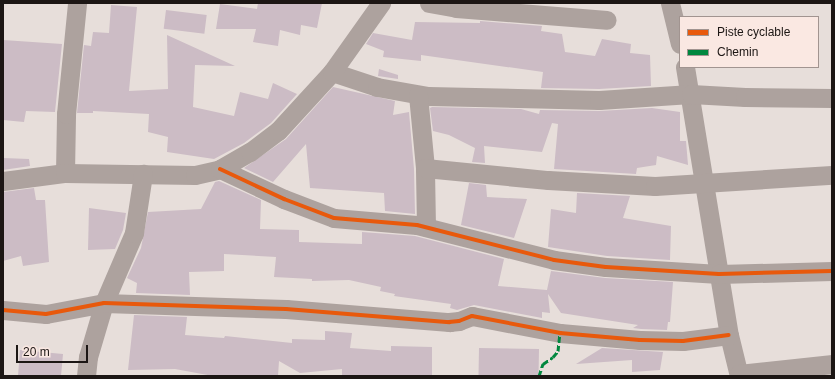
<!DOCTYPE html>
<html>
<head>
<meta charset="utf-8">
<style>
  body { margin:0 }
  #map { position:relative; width:835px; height:379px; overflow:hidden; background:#e7deda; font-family:Arial,sans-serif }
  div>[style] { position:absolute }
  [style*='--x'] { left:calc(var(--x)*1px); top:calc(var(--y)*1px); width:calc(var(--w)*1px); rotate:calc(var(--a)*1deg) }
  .building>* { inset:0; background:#ccbcc5; transform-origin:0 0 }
  .street>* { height:19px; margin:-9.5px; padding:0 9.5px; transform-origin:9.5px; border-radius:9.5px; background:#ada29e }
  .quiet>* { height:3px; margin-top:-1.5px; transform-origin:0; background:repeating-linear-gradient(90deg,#00873e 0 6px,transparent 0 9px) }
  .cycleway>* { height:4px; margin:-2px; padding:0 2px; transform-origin:2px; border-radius:2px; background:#e8590c }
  span { translate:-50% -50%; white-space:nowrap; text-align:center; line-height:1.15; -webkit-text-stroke:3px #fae8e2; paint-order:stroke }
  .frame { position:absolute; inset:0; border:4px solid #1c1614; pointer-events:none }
  .legend { position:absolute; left:679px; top:16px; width:140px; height:52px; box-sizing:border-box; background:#fae8e2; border:1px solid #a19490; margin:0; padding:5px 7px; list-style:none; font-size:12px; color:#1c1614 }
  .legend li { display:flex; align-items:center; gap:8px; height:20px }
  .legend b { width:20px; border:1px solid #a19490 }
  .scale { position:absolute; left:16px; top:345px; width:72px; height:18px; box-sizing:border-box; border:2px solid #1c1614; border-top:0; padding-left:5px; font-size:12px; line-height:14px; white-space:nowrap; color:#1c1614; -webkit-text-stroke:3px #fae8e2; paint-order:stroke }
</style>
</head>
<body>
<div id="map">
  <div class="building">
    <div style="clip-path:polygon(258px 3px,322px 3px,317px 28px,301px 25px,300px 35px,280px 30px,278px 46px,253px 42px,256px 29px,216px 29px,220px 4px,257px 9px)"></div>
    <div style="clip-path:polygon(111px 5px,137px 7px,129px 91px,168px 89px,167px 35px,235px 66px,195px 65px,193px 107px,234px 116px,240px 92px,268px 99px,273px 83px,297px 94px,271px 123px,244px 143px,214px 159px,167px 152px,168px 137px,148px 132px,149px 114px,93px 111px,93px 113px,77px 113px,84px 45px,91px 46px,93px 32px,109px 33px)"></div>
    <div style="left:166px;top:10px;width:41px;height:19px;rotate:7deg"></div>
    <div style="clip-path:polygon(480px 21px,542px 26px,541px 31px,562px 34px,565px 52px,595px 56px,602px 39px,631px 44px,630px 53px,650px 55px,651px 86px,599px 89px,541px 88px,543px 72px,421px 55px,421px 61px,383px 57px,384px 51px,366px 44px,373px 33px,412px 40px,415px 22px,480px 23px)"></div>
    <div style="clip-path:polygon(3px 40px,62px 44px,55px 112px,26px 111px,24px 122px,3px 120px)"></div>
    <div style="clip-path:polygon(379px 69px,398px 75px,398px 79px,378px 76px)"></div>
    <div style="clip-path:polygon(333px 87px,395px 101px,393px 115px,409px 112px,414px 169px,415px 214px,385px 211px,384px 193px,310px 188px,306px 144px,273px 182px,244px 168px,286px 139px)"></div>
    <div style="clip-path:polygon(432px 107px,521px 109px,539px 114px,540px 110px,599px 111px,652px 108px,680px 112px,680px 141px,686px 141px,688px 165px,657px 156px,656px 165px,637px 168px,636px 174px,554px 169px,558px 124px,552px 123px,542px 152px,484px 146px,485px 163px,472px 162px,475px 148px,449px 135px,433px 131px,430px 108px)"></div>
    <div style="clip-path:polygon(3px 158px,29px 159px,30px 166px,3px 170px)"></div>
    <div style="clip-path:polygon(219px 181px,261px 200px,260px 229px,299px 230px,299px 242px,362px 244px,362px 232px,415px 236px,504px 259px,498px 286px,547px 290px,551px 271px,605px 278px,673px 282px,670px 322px,668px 322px,667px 330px,641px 329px,633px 328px,638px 325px,561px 313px,548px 294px,550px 313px,542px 312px,542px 318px,474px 305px,457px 310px,450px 308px,451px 304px,394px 296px,395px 294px,380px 291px,381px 287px,349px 280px,312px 281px,312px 279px,274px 277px,276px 257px,224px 254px,224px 271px,189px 272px,190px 295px,136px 293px,137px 283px,127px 278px,141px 248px,148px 212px,201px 209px,215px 182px)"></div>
    <div style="clip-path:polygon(469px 183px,486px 185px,487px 197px,527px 199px,514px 238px,461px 225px)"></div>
    <div style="clip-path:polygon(34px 188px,36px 200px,45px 200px,49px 262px,23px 266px,21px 256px,3px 261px,3px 192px)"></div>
    <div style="clip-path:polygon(577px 193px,630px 196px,623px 218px,671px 226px,670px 260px,607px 256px,548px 247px,551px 209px,576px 213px)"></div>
    <div style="clip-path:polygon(89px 208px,126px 213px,123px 230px,115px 249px,88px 250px)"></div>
    <div style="clip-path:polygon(134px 315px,187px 317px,185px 335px,224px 338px,225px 336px,292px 343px,292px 339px,325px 340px,325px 331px,352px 333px,350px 348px,391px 351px,391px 346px,432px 347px,432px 376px,342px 376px,342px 369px,300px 373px,279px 361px,278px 376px,213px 376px,175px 369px,128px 370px)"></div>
    <div style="left:479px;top:348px;width:60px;height:28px;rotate:1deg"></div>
    <div style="clip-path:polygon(602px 348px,663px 352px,660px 370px,632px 372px,632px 360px,576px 364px)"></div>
    <div style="clip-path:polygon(20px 350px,63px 354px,61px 376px,18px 376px)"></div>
  </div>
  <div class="street">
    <div style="--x:429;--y:3;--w:27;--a:10"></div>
    <div style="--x:456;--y:8;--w:151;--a:4.5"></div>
    <div style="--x:670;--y:3;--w:42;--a:76.3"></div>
    <div style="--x:685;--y:67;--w:272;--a:80.7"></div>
    <div style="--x:729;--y:335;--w:42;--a:76.3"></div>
    <div style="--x:332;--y:72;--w:47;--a:18.4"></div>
    <div style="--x:377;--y:87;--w:52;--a:10"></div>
    <div style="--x:428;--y:96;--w:171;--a:1.3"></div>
    <div style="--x:599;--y:100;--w:92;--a:-3.7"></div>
    <div style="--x:691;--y:94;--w:54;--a:3.2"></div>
    <div style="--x:745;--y:97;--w:87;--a:0.7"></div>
    <div style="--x:418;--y:95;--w:73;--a:84.5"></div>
    <div style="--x:220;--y:169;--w:71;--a:25.1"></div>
    <div style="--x:284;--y:199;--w:53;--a:20.8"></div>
    <div style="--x:334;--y:218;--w:83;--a:4.8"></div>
    <div style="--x:417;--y:225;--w:141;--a:14.3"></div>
    <div style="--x:554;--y:260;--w:52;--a:7.7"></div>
    <div style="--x:606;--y:267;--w:113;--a:3.5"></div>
    <div style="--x:719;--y:274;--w:113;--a:-1.5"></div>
    <div style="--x:65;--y:173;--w:59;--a:-89"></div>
    <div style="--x:66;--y:114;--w:112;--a:-84.3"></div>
    <div style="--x:3;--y:181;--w:63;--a:-7.4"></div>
    <div style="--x:65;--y:173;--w:130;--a:0.9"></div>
    <div style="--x:195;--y:175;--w:26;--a:-13"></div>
    <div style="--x:220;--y:169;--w:34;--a:-30"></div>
    <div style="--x:250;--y:152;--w:35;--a:-37"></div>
    <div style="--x:278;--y:131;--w:80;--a:-47.5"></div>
    <div style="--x:332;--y:72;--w:85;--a:-54.6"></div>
    <div style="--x:426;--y:227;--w:59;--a:-91"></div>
    <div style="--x:425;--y:168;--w:124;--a:5.6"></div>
    <div style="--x:548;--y:180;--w:107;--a:3.2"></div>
    <div style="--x:655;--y:186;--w:177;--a:-3.6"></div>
    <div style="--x:3;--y:310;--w:43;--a:5.3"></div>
    <div style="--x:46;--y:314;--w:59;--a:-10.7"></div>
    <div style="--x:104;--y:303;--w:182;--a:1.9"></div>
    <div style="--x:286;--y:309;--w:164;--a:4.6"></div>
    <div style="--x:449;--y:322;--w:10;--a:-6"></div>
    <div style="--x:459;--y:321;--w:14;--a:-21"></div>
    <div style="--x:472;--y:316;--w:90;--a:10.9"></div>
    <div style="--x:560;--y:333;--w:80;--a:5"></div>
    <div style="--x:640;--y:340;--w:43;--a:1.3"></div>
    <div style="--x:683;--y:341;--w:46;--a:-7.4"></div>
    <div style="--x:739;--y:374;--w:94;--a:-6.1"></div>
    <div style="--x:86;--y:376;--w:19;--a:-84"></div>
    <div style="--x:88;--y:357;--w:56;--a:-73.5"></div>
    <div style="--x:104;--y:303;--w:76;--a:-66.8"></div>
    <div style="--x:134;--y:233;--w:60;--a:-81.3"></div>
  </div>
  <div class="quiet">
    <div style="--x:539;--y:376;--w:13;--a:-72"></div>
    <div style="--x:543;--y:364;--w:12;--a:-35"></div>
    <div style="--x:553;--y:357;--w:8;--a:-50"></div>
    <div style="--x:558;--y:351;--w:18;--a:-84"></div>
  </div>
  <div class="cycleway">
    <div style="--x:220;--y:169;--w:71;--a:25.1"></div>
    <div style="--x:284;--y:199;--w:53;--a:20.8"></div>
    <div style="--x:334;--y:218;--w:83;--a:4.8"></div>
    <div style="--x:417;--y:225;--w:141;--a:14.3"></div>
    <div style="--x:554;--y:260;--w:52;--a:7.7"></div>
    <div style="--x:606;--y:267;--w:113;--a:3.5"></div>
    <div style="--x:719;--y:274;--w:113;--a:-1.5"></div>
    <div style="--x:3;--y:310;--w:43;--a:5.3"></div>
    <div style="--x:46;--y:314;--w:59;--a:-10.7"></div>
    <div style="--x:104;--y:303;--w:182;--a:1.9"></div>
    <div style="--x:286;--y:309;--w:164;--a:4.6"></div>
    <div style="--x:449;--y:322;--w:10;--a:-6"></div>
    <div style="--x:459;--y:321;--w:14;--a:-21"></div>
    <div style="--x:472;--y:316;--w:90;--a:10.9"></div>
    <div style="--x:560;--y:333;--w:80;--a:5"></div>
    <div style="--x:640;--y:340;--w:43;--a:1.3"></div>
    <div style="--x:683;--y:341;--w:46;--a:-7.4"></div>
  </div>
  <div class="frame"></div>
  <ul class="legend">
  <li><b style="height:5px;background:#e8590c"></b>Piste cyclable</li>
  <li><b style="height:5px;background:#00873e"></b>Chemin</li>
  </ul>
  <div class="scale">20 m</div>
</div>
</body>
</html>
